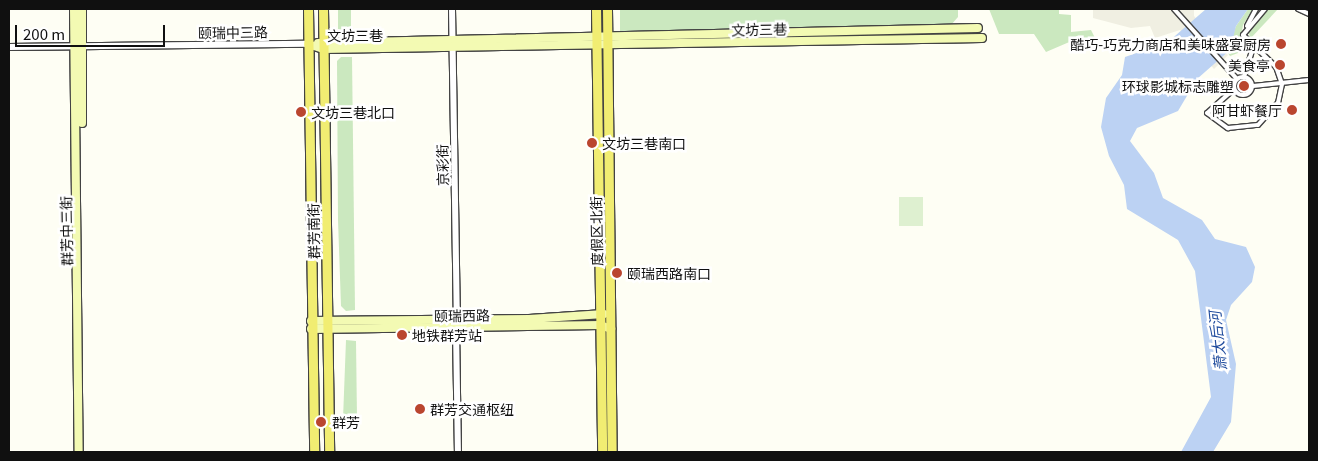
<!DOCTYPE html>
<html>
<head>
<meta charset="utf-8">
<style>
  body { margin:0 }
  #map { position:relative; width:1318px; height:461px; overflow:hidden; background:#fefef4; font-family:Georgia,"Noto Sans SC",serif }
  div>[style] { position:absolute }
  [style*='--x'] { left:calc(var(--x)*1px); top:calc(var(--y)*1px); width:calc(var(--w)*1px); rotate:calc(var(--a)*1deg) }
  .green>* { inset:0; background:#cbe8bf }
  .pitch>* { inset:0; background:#def0d0; transform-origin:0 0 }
  .plaza>* { inset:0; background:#f0efe2 }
  .water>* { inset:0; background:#bcd2f3 }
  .roads { filter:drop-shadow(1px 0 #434343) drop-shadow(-1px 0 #434343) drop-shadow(0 1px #434343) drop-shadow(0 -1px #434343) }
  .pedestrian>* { height:4px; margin:-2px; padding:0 2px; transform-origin:2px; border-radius:2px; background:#fff }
  .pedestrian>.ring { margin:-2px; padding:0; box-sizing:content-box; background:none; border:4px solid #fff; border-radius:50% }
  .tertiary>* { height:6px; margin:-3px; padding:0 3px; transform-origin:3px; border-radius:3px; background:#fff }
  .secondary>* { height:8px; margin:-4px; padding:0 4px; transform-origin:4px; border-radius:4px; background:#f3fab3 }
  .primary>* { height:9px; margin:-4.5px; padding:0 4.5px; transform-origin:4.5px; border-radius:4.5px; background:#f1ed72 }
  .dots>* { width:14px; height:14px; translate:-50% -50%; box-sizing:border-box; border:2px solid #fff; border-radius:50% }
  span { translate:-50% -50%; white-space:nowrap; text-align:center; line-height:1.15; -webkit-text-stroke:5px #fff; paint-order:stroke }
  .street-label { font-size:14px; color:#101010 }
  .poi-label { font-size:14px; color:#101010 }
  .right { translate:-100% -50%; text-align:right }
  .left { translate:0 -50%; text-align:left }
  .water-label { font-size:15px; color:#1f4b9d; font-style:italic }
  .frame { position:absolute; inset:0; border:10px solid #101010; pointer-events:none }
  .scale { position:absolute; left:15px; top:25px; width:150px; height:22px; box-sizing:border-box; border:2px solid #101010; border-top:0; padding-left:6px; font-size:15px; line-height:18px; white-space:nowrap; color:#101010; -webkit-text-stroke:4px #fff; paint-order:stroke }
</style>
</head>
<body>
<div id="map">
  <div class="green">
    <div style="clip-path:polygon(338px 9px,351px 9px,351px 33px,338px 29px)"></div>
    <div style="clip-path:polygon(620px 9px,958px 9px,958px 17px,951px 25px,891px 28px,620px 31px)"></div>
    <div style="clip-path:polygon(989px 9px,1059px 9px,1059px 14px,1071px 15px,1071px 32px,1091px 30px,1095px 38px,1081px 43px,1079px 39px,1074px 40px,1046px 52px,1034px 34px,999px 34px)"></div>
    <div style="clip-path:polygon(1248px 9px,1253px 9px,1243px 25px,1238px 53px,1230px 56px,1227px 52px,1236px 26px)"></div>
    <div style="clip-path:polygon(1267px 9px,1278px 9px,1250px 39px,1248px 28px)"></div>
    <div style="clip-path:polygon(341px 57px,352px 57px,355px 310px,346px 311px,341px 306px,338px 220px,337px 61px)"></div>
    <div style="clip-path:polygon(346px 340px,356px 341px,357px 419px,343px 419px)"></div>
  </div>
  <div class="pitch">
    <div style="left:923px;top:197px;width:29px;height:24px;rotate:90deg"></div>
  </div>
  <div class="plaza">
    <div style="clip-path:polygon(1093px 9px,1194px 9px,1194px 16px,1228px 55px,1214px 69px,1180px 30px,1155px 38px,1150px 26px,1131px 28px,1093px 18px)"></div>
  </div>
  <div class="water">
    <div style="clip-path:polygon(1206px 9px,1248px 9px,1236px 26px,1230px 50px,1197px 79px,1178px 111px,1137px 128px,1130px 141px,1154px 173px,1163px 198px,1202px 220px,1215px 239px,1246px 247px,1255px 267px,1252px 282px,1231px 305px,1226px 320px,1236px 364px,1231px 422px,1213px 452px,1181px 452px,1211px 397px,1195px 271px,1178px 240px,1127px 209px,1124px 185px,1109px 156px,1101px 127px,1106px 98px,1122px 75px,1125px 57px,1168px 42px)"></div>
  </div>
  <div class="roads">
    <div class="pedestrian">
      <div style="--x:1174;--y:9;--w:94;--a:48"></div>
      <div style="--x:1298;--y:9;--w:12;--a:24"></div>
      <div style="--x:1247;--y:26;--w:19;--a:-62"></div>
      <div class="ring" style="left:1234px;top:77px;width:14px;height:14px"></div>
      <div style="--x:1244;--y:77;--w:31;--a:-73"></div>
      <div style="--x:1253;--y:86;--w:56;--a:-6.1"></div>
      <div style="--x:1234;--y:89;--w:36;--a:138"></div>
      <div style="--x:1207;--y:113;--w:26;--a:36"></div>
      <div style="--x:1228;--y:128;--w:30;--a:-6"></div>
      <div style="--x:1258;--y:125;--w:30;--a:-48"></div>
      <div style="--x:1278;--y:103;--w:19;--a:-78"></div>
      <div style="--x:1282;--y:84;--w:18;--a:-109"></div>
      <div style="--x:1276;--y:67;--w:46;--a:-135.9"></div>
      <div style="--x:1243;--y:35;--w:34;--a:-50"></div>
    </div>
    <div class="tertiary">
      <div style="--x:452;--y:9;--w:311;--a:89.1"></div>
      <div style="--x:9;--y:47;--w:299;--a:-0.6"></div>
      <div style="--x:456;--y:328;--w:124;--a:89.1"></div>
    </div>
    <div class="secondary">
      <div style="--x:74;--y:9;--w:443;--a:89.4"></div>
      <div style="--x:82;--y:9;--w:114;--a:90"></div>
      <div style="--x:318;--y:43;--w:660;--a:-1.3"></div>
      <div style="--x:308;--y:44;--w:16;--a:18"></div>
      <div style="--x:323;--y:49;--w:659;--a:-0.96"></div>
      <div style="--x:311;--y:321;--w:218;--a:-0.5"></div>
      <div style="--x:529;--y:319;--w:75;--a:-3.8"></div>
      <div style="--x:311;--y:329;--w:289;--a:-0.8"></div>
      <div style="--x:600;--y:325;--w:12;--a:20"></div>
    </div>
    <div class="primary">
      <div style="--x:308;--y:9;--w:443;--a:89.2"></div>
      <div style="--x:323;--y:9;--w:443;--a:89.2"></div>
      <div style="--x:596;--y:9;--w:443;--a:89.2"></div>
      <div style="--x:607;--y:9;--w:443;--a:89.4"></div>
    </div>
  </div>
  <div class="dots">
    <div style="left:1281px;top:44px;background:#ba462f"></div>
    <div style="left:1280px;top:65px;background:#ba462f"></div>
    <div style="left:1244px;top:86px;background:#ba462f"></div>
    <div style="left:1292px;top:110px;background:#ba462f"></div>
    <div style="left:301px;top:112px;background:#ba462f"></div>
    <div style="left:592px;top:143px;background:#ba462f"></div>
    <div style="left:617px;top:273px;background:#ba462f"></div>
    <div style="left:402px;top:335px;background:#ba462f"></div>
    <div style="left:420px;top:409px;background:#ba462f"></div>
    <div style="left:321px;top:422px;background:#ba462f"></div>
  </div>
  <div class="street-label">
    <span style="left:759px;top:29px;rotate:-1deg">文坊三巷</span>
    <span style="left:233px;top:32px;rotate:-1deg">颐瑞中三路</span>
    <span style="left:355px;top:35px">文坊三巷</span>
    <span style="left:442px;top:165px;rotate:-91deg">京彩街</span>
    <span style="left:66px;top:231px;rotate:-91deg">群芳中三街</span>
    <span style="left:313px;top:231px;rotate:-91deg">群芳南街</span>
    <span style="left:596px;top:231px;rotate:-91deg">度假区北街</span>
    <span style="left:462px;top:315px;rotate:-1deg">颐瑞西路</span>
  </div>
  <div class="poi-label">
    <span class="right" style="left:1271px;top:44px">酷巧-巧克力商店和美味盛宴厨房</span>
    <span class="right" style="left:1270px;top:65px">美食亭</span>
    <span class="right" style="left:1234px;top:86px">环球影城标志雕塑</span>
    <span class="right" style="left:1282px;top:110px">阿甘虾餐厅</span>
    <span class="left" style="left:311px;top:112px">文坊三巷北口</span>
    <span class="left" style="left:602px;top:143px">文坊三巷南口</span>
    <span class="left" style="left:627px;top:273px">颐瑞西路南口</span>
    <span class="left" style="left:412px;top:335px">地铁群芳站</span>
    <span class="left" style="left:430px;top:409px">群芳交通枢纽</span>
    <span class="left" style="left:332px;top:422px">群芳</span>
  </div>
  <div class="water-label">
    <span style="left:1217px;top:341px;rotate:-96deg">萧太后河</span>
  </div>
  <div class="frame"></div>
  <div class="scale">200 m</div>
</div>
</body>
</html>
